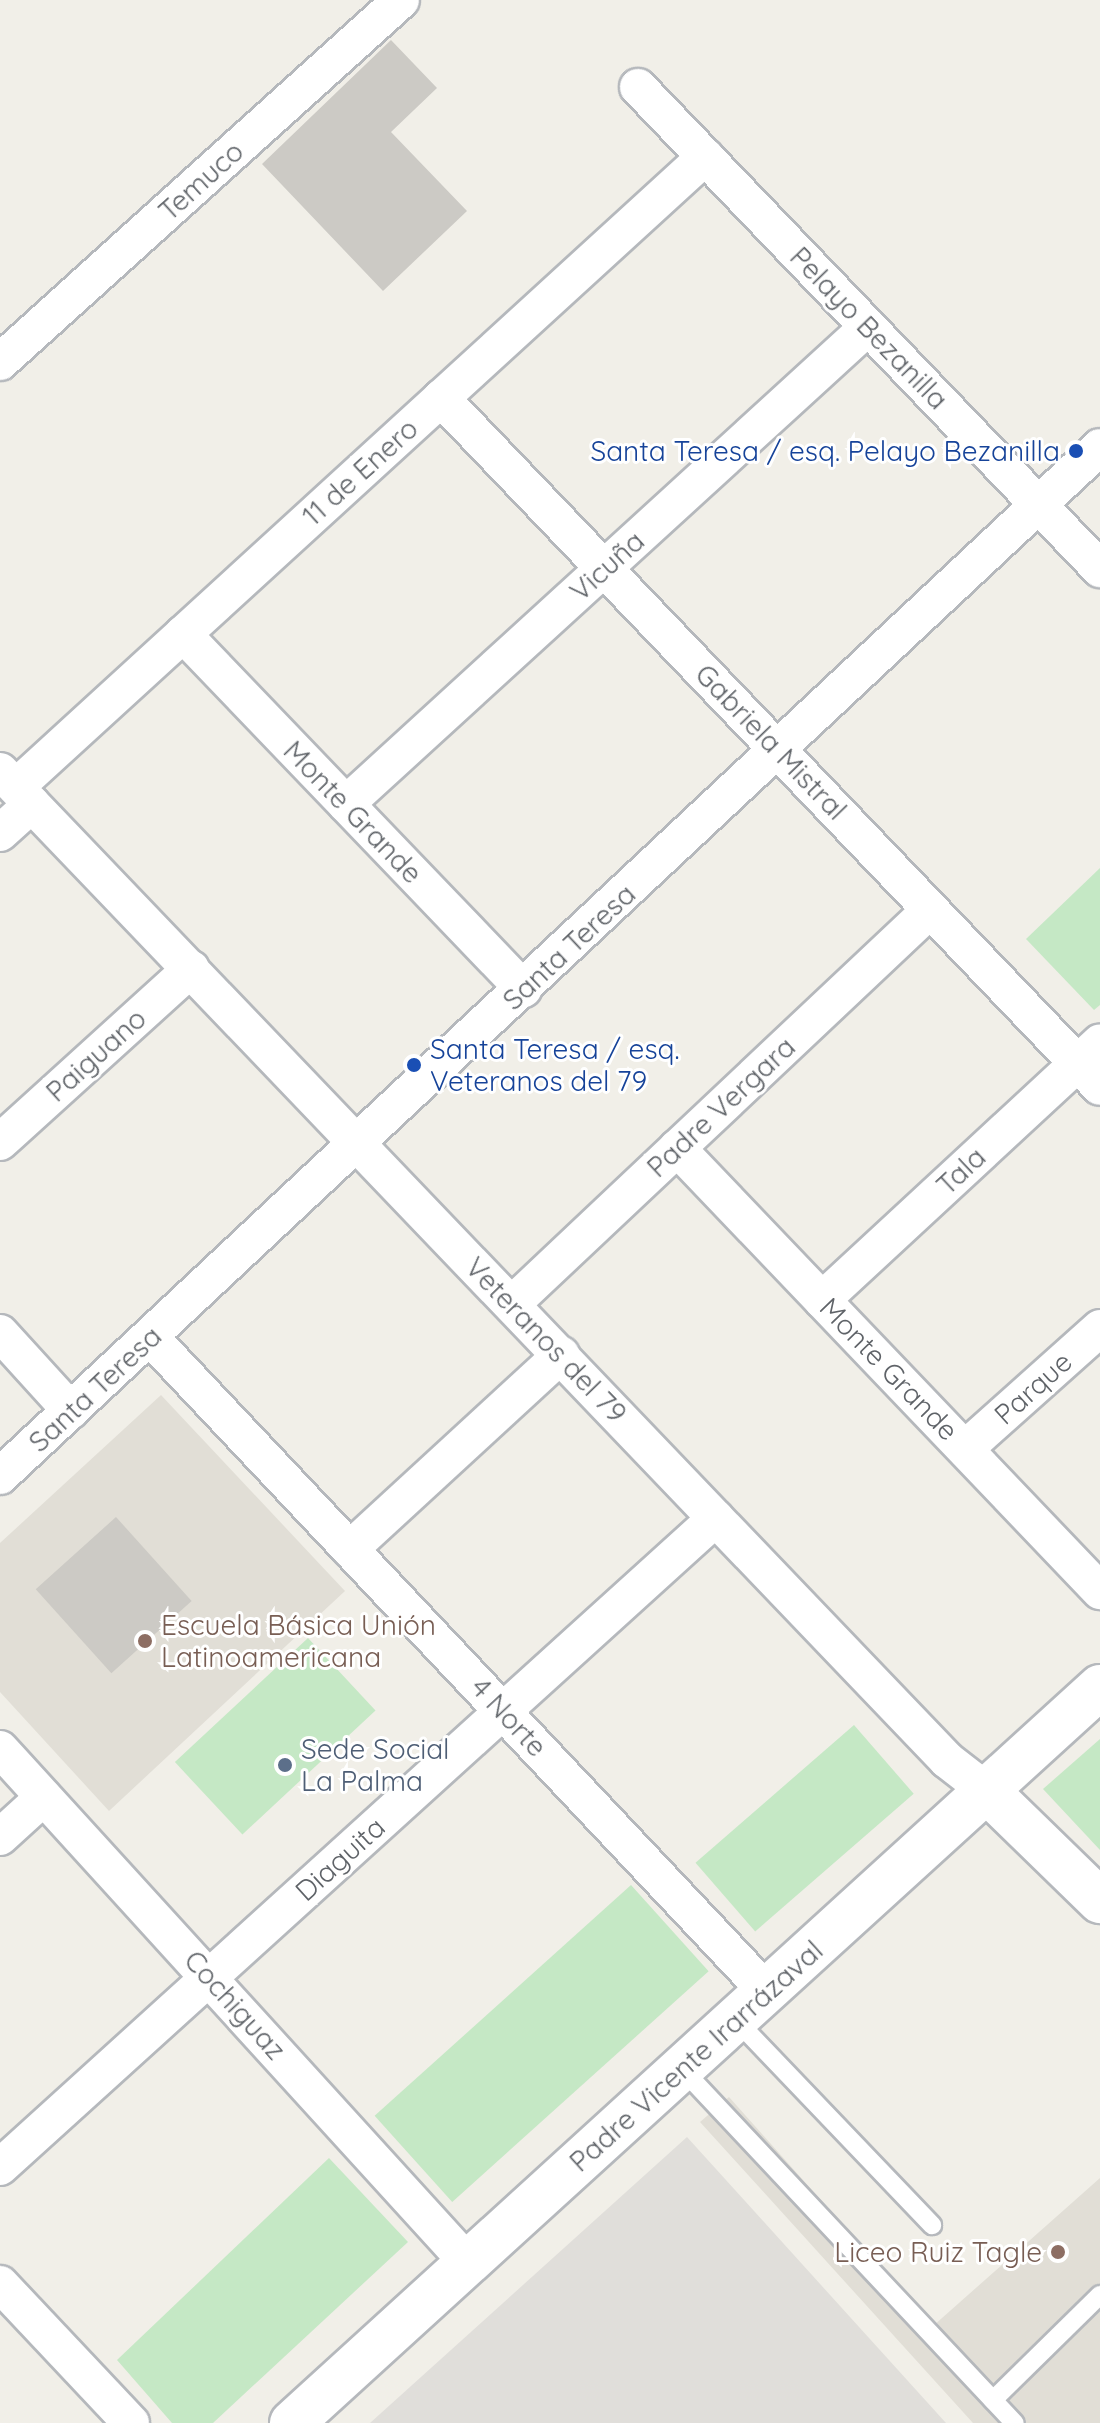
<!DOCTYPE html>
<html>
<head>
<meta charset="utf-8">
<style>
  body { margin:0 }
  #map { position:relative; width:1100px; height:2423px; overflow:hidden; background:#f1efe8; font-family:Quicksand,sans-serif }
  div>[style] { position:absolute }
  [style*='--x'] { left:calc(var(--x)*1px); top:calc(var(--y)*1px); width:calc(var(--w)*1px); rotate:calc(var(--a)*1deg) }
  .industrial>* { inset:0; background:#e0deda }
  .education>* { inset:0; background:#e1ded6 }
  .green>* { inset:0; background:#c5e8c5; transform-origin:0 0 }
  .building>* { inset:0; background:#cccac5; transform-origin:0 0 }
  .roads { filter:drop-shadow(2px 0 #b5b8bc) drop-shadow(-2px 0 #b5b8bc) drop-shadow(0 2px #b5b8bc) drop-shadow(0 -2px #b5b8bc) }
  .lane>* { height:18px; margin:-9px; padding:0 9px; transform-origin:9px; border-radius:9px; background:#fff }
  .street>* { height:36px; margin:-18px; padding:0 18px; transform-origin:18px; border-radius:18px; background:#fff }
  .secondary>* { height:44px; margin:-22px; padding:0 22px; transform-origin:22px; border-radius:22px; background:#fff }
  .dots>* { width:22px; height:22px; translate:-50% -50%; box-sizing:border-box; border:4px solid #fff; border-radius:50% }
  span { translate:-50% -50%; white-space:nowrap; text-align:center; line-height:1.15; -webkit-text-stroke:6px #fff; paint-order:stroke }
  .street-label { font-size:28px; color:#5f6368 }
  .transit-label { font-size:28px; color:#164399 }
  .right { translate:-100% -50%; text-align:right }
  .left { translate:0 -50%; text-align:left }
  .education-label { font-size:28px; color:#785e54 }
  .service-label { font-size:28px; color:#4e5e75 }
</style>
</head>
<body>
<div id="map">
  <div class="industrial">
    <div style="clip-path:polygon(687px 2137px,946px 2423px,370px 2423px)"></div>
  </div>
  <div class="education">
    <div style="clip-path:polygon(161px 1395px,345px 1591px,109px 1811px,0 1692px,0 1543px)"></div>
    <div style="clip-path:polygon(729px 2097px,933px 2326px,1100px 2178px,1100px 2423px,973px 2423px,700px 2122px)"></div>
  </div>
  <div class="green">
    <div style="clip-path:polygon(1100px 868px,1100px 1005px,1094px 1010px,1026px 939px)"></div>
    <div style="left:308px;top:1638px;width:99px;height:182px;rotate:47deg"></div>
    <div style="left:854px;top:1725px;width:91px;height:210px;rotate:49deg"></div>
    <div style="clip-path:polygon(1100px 1739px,1100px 1850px,1043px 1789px)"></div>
    <div style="left:631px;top:1885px;width:116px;height:345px;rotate:48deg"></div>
    <div style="clip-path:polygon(329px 2158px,408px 2242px,213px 2423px,172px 2423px,117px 2360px)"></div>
  </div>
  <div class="building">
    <div style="clip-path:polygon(391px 40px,437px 88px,391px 132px,467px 211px,383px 291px,262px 164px)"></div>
    <div style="left:116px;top:1517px;width:113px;height:108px;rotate:48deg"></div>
  </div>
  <div class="roads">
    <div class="lane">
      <div style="--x:736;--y:2020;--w:284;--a:46.3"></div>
      <div style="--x:682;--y:2069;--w:486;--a:46.8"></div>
      <div style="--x:993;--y:2400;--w:150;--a:-44.5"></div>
    </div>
    <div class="street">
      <div style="--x:638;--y:87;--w:668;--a:46.21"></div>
      <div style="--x:0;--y:362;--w:540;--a:-42.07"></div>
      <div style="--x:441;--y:398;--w:953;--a:46.27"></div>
      <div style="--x:183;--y:634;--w:492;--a:46.2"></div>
      <div style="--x:0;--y:771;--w:1369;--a:46.24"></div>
      <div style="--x:947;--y:1760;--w:51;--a:37.8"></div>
      <div style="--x:16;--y:787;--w:934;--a:-42.44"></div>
      <div style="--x:346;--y:804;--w:707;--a:-42.42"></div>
      <div style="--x:0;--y:833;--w:43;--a:-42.2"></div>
      <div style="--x:0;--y:1142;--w:258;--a:-42.2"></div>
      <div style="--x:677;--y:1148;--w:613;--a:46.32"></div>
      <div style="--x:822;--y:1300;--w:379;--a:-42.8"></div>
      <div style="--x:512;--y:1304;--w:574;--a:-43.31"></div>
      <div style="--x:0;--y:1333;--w:105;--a:47.7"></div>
      <div style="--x:151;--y:1338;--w:898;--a:46.71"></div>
      <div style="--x:966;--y:1448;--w:180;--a:-41.8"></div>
      <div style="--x:0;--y:1476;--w:1506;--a:-43.09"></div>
      <div style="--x:350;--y:1549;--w:287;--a:-42.6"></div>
      <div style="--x:0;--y:1749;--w:695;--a:47.68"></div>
      <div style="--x:0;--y:1837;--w:59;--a:-42.3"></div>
      <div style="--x:0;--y:2167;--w:966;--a:-42.19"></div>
      <div style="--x:0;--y:2284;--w:191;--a:46.7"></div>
    </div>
    <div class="secondary">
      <div style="--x:987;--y:1791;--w:158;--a:44.2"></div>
      <div style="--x:292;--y:2423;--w:1093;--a:-42.33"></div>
    </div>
  </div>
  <div class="dots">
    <div style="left:1076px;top:451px;background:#1a4fb4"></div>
    <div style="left:414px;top:1065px;background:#1a4fb4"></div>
    <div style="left:145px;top:1641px;background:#8d6e63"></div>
    <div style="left:285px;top:1765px;background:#5c6f8a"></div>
    <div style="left:1058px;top:2252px;background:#8d6e63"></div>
  </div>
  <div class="street-label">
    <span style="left:201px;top:181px;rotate:-42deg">Temuco</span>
    <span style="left:869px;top:328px;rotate:46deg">Pelayo Bezanilla</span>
    <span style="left:360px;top:472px;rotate:-42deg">11 de Enero</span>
    <span style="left:607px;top:566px;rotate:-42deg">Vicuña</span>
    <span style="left:771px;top:742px;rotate:46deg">Gabriela Mistral</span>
    <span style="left:353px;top:812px;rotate:46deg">Monte Grande</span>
    <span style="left:569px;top:947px;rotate:-43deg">Santa Teresa</span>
    <span style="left:96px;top:1055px;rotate:-42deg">Paiguano</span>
    <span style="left:721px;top:1107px;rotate:-43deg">Padre Vergara</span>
    <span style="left:961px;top:1171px;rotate:-43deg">Tala</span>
    <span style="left:546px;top:1340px;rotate:46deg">Veteranos del 79</span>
    <span style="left:889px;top:1369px;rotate:46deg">Monte Grande</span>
    <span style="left:1033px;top:1388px;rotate:-42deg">Parque</span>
    <span style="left:95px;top:1389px;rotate:-43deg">Santa Teresa</span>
    <span style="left:509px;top:1717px;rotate:47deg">4 Norte</span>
    <span style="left:340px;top:1859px;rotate:-42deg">Diaguita</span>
    <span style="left:235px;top:2005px;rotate:48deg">Cochiguaz</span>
    <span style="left:696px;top:2056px;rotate:-42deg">Padre Vicente Irarrázaval</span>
  </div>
  <div class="transit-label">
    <span class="right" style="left:1060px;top:451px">Santa Teresa / esq. Pelayo Bezanilla</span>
    <span class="left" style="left:430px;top:1065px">Santa Teresa / esq.<br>Veteranos del 79</span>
  </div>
  <div class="education-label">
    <span class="left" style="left:161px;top:1641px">Escuela Básica Unión<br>Latinoamericana</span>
    <span class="right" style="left:1042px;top:2252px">Liceo Ruiz Tagle</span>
  </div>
  <div class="service-label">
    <span class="left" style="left:301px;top:1765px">Sede Social<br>La Palma</span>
  </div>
</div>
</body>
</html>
